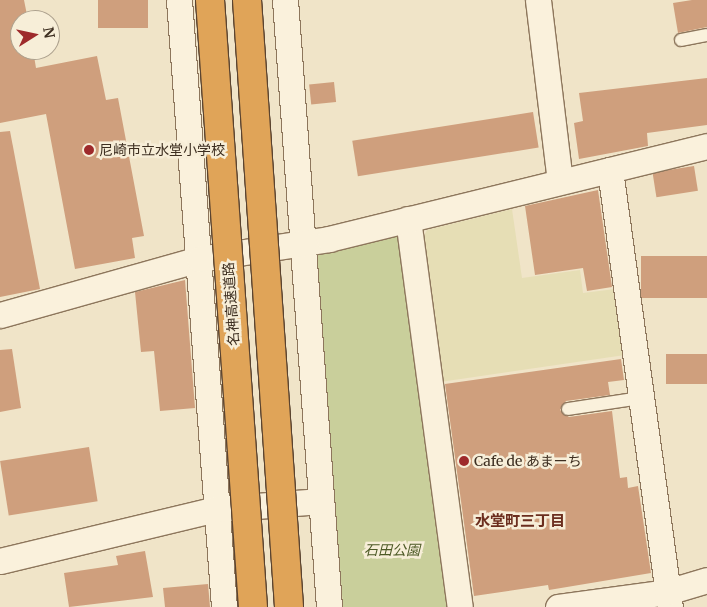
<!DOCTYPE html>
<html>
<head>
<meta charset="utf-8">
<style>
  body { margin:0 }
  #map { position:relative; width:707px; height:607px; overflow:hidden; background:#f0e4c8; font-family:Merriweather,"Noto Sans JP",serif }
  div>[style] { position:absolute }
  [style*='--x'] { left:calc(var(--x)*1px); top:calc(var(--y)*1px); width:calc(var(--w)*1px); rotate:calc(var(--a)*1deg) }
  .farmland>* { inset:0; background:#e6deb5 }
  .green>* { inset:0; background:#c9cf9b }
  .building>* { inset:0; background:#cf9f7d; transform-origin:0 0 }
  .roads { filter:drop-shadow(1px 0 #8d765c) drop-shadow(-1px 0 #8d765c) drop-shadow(0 1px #8d765c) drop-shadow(0 -1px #8d765c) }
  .lane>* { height:12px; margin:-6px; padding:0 6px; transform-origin:6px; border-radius:6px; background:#faf1dc }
  .street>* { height:25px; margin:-12.5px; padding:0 12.5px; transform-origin:12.5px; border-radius:12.5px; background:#faf1dc }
  .bridges { filter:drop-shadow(1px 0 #5b4430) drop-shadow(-1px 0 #5b4430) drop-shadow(0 1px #5b4430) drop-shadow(0 -1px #5b4430) }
  .highway-bridge>* { height:28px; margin:-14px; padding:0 14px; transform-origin:14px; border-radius:14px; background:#e0a458 }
  .dots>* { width:14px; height:14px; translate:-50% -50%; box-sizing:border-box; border:2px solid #f7eed8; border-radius:50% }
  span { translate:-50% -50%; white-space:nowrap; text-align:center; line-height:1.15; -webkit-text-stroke:5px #f7eed8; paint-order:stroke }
  .poi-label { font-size:14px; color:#3d2e20 }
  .left { translate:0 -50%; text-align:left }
  .street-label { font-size:14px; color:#3d2e20 }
  .park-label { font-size:14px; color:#4d5a26; font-style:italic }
  .neighbourhood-label { font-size:15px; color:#6b2e1e; font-weight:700 }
  .north { position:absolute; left:10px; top:10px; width:50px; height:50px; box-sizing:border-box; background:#f7eed8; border:1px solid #ada18e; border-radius:50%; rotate:80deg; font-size:14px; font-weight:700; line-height:20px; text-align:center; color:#3d2e20 }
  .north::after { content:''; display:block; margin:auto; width:18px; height:22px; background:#9e2a2b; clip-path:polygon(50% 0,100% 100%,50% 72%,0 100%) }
</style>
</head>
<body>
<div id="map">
  <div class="farmland">
    <div style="clip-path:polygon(512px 209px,522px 278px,580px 270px,583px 293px,615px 289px,625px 355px,440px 382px,422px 239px,427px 230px)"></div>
  </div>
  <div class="green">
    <div style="clip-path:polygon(392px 231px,403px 242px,450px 607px,343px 607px,316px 256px,322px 250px)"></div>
  </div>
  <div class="building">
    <div style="clip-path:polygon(0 0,24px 0,28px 20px,20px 20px,20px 50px,33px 50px,36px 68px,97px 56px,106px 100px,118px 98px,144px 236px,132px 238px,135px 258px,75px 269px,46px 114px,0 123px)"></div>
    <div style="left:98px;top:0;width:50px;height:28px"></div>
    <div style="clip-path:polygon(692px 0,707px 0,707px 27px,678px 33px,673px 3px)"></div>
    <div style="clip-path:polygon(707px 78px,707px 125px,647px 133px,648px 146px,579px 159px,574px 123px,583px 121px,579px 93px)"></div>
    <div style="left:334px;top:82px;width:20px;height:25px;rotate:84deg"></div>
    <div style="left:533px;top:112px;width:36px;height:183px;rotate:81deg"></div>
    <div style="clip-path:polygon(10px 131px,40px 289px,0 297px,0 132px)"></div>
    <div style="left:694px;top:166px;width:25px;height:42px;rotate:81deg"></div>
    <div style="clip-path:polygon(598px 190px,612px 287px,587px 291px,583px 268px,535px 275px,525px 206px)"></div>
    <div style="left:707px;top:256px;width:42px;height:66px;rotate:90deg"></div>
    <div style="clip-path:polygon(185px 280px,195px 408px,160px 411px,154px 351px,141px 352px,135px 292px)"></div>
    <div style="clip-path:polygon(12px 349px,21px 408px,0 412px,0 350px)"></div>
    <div style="left:707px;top:354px;width:30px;height:41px;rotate:90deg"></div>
    <div style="clip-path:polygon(621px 359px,624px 380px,608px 382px,610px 395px,566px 401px,560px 410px,569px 417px,612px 411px,620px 478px,627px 477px,628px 488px,638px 486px,651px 573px,549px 590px,548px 585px,474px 596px,445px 384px)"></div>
    <div style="left:89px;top:447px;width:55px;height:90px;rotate:81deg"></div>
    <div style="clip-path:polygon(145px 551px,153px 597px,69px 607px,64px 573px,118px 565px,116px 556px)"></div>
    <div style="clip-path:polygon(208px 584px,210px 607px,165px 607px,163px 588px)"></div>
  </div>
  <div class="roads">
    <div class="lane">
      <div style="--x:681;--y:40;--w:26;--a:-11"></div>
      <div style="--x:568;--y:409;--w:74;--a:-8.6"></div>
    </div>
    <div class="street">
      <div style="--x:179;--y:0;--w:609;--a:85.76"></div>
      <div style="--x:285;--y:0;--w:609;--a:85.85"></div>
      <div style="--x:538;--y:0;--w:182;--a:83.1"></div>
      <div style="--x:610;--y:170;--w:441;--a:82.2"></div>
      <div style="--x:408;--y:219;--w:391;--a:82.4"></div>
      <div style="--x:0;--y:315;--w:207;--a:-15.7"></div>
      <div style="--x:199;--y:259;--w:132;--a:-8.7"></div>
      <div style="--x:329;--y:239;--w:389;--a:-13.8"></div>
      <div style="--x:0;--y:561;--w:223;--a:-13.5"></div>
      <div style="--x:217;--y:509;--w:104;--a:-4.4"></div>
      <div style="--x:558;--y:607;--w:110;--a:-7.8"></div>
      <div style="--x:667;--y:592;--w:42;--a:-16.7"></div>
    </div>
  </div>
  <div class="bridges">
    <div class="highway-bridge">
      <div style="--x:210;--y:0;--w:609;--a:85.95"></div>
      <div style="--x:247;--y:0;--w:608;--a:86.04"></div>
    </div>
  </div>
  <div class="dots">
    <div style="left:89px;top:150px;background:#9e2a2b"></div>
    <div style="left:464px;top:461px;background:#9e2a2b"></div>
  </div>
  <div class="poi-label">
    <span class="left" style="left:99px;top:150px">尼崎市立水堂小学校</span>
    <span class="left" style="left:474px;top:461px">Cafe de あまーち</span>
  </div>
  <div class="street-label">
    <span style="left:231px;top:304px;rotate:-94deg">名神高速道路</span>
  </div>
  <div class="park-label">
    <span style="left:392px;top:550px">石田公園</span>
  </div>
  <div class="neighbourhood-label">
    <span style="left:520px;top:521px">水堂町三丁目</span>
  </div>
  <div class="north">N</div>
</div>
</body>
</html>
